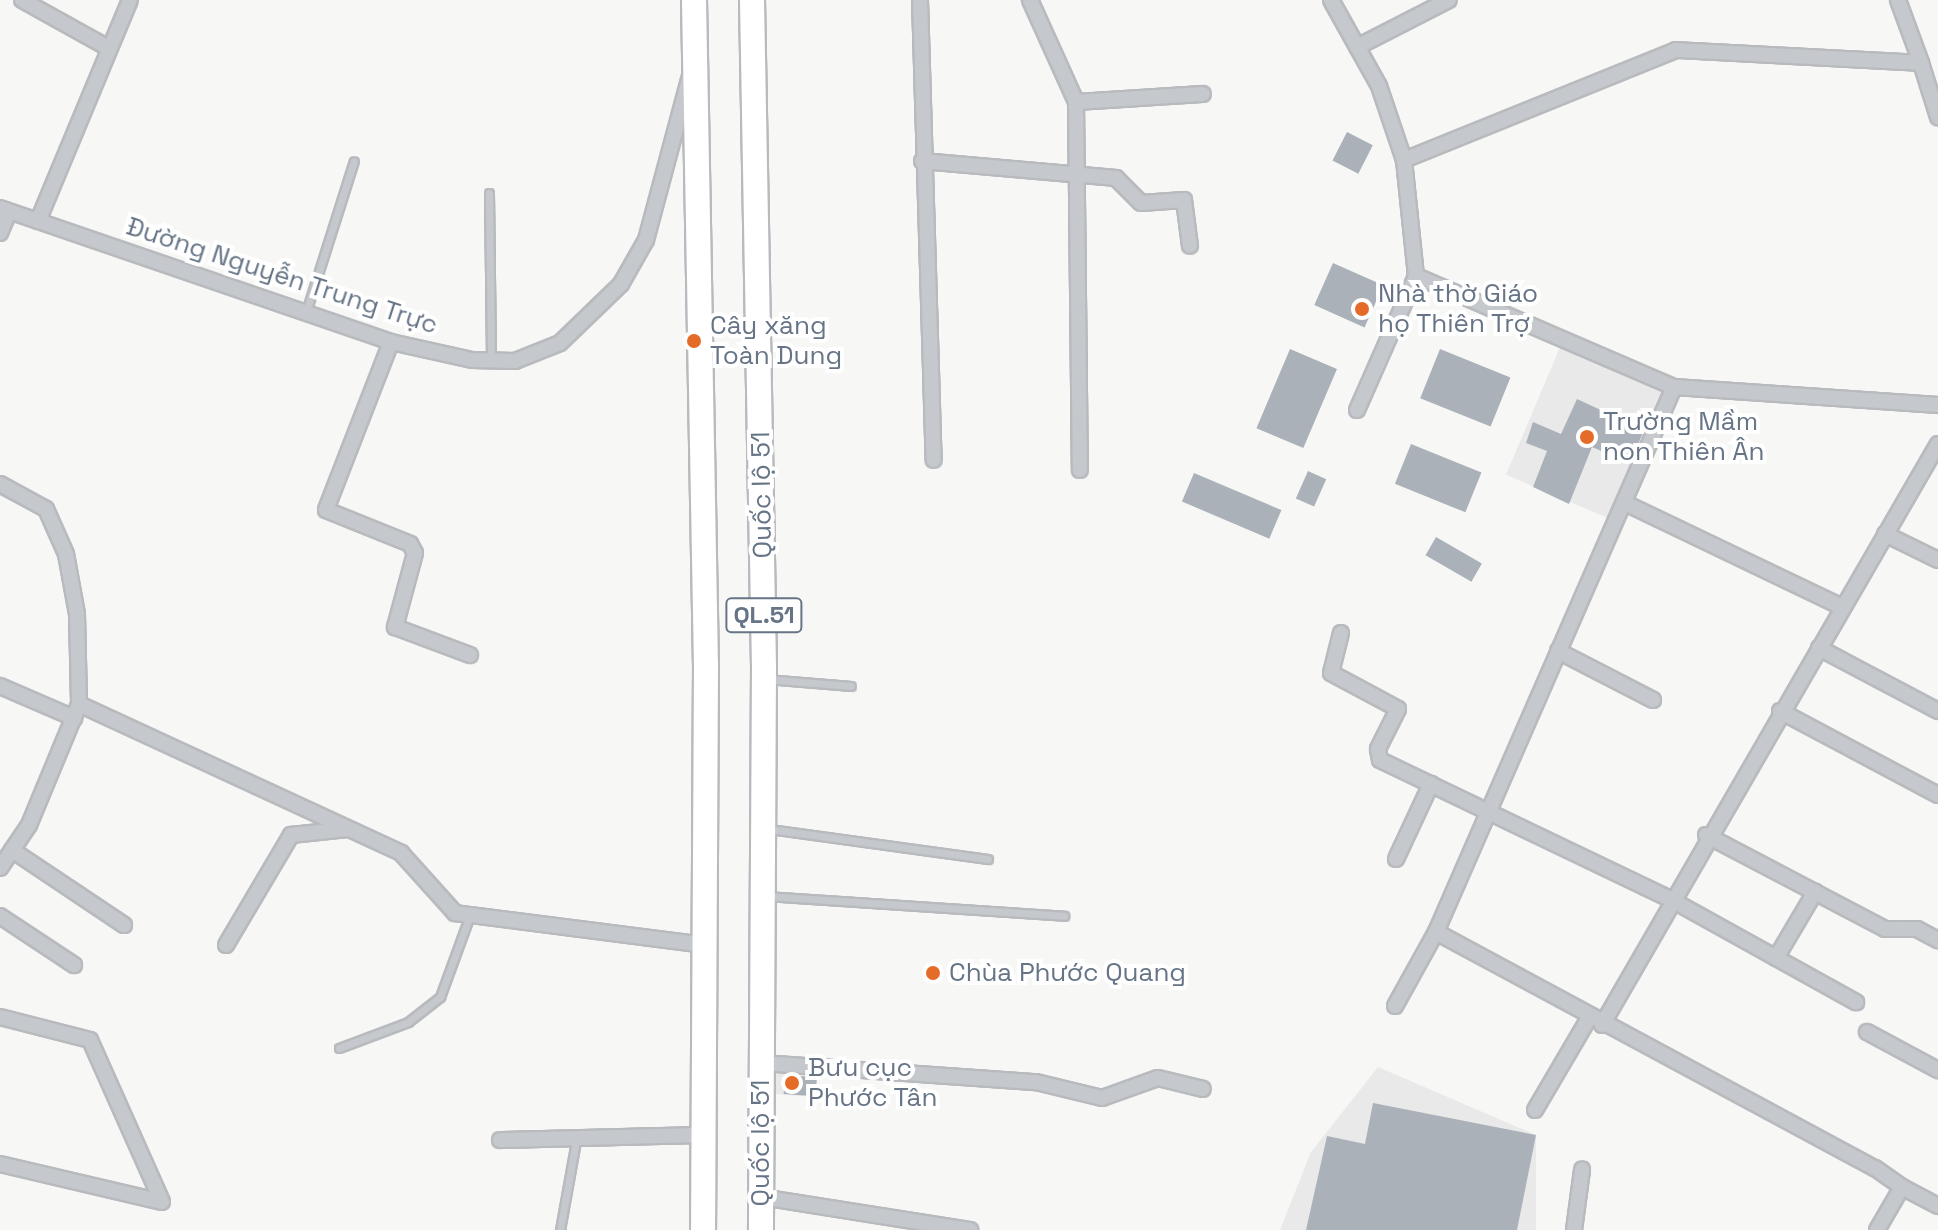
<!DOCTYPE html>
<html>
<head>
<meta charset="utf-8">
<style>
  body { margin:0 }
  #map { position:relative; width:1938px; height:1230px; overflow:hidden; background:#f7f8f5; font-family:"Space Grotesk",sans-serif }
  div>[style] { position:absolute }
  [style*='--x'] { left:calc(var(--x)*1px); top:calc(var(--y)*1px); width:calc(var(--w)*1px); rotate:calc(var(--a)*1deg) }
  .built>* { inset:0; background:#e8e9e8; transform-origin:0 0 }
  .building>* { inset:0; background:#abb1b9; transform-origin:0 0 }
  .roads { filter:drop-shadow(2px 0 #b8babe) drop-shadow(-2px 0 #b8babe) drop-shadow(0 2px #b8babe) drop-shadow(0 -2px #b8babe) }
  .lane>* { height:7px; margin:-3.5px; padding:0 3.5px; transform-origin:3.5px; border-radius:3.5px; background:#c5c8cc }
  .street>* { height:14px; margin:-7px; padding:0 7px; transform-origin:7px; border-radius:7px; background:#c5c8cc }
  .highway>* { height:24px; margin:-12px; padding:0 12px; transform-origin:12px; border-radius:12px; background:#fff }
  .dots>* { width:22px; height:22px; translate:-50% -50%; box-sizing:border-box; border:4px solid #fff; border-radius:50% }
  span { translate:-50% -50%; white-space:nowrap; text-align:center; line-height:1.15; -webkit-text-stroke:8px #fff; paint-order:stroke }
  .shield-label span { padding:2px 6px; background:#fff; border:2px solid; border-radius:6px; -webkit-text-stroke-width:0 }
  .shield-label { font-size:24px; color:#667486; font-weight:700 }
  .street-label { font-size:26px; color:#667486 }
  .poi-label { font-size:26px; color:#667486 }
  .left { translate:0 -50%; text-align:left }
</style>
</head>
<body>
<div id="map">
  <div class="built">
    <div style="left:1561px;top:345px;width:114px;height:141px;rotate:23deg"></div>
    <div style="clip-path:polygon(1378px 1067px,1536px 1135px,1536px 1230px,1280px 1230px,1311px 1152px)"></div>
    <div style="left:767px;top:1069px;width:50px;height:24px;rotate:5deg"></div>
  </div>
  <div class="building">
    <div style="left:1347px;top:132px;width:29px;height:32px;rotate:27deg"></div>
    <div style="left:1333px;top:263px;width:55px;height:46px;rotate:24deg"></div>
    <div style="left:1290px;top:349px;width:51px;height:86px;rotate:23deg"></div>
    <div style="left:1440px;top:349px;width:76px;height:53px;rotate:22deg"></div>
    <div style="clip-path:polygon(1577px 399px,1644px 430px,1630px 463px,1592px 447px,1569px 504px,1533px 487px,1547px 451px,1526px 443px,1533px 422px,1561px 434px)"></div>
    <div style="left:1411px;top:444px;width:76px;height:43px;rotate:22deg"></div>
    <div style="left:1308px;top:471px;width:20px;height:30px;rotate:24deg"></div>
    <div style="left:1194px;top:473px;width:95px;height:31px;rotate:23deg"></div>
    <div style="left:1436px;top:537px;width:53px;height:21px;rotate:30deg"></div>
    <div style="left:785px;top:1075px;width:32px;height:19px;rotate:4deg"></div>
    <div style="clip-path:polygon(1373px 1103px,1536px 1135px,1517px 1230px,1306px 1230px,1327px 1136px,1365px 1144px)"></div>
  </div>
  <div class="roads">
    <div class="lane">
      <div style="--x:489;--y:193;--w:168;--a:89.3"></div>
      <div style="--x:306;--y:312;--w:158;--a:-72.4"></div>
      <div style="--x:766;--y:679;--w:85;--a:4.7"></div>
      <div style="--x:769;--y:829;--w:221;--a:7.8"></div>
      <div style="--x:765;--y:896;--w:300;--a:3.8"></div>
      <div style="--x:339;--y:1048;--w:74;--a:-20.6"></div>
      <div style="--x:408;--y:1022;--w:41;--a:-38"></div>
      <div style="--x:440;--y:997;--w:87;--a:-69.9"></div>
      <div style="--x:560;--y:1230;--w:90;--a:-79.8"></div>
    </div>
    <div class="street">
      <div style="--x:22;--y:0;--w:95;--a:29"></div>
      <div style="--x:920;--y:0;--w:460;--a:88.3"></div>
      <div style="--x:1030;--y:0;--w:112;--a:65.7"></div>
      <div style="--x:1076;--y:102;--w:368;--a:89.4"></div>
      <div style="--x:1331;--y:0;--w:98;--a:60.8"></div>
      <div style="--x:1379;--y:86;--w:78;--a:71.3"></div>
      <div style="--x:1404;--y:160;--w:117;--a:84.1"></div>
      <div style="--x:1416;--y:276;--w:281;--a:23.3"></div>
      <div style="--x:1674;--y:387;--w:265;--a:3.9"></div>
      <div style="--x:1898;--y:0;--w:67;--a:69.9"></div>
      <div style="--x:1357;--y:47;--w:103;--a:-27.1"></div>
      <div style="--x:1076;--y:102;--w:127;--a:-3.6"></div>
      <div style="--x:1404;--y:160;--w:293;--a:-22"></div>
      <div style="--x:1676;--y:50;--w:245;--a:3"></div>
      <div style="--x:1921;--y:63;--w:57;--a:72.5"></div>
      <div style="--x:922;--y:161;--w:195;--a:5"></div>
      <div style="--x:1116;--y:178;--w:35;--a:45"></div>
      <div style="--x:1141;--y:203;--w:43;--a:-4"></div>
      <div style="--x:1184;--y:200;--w:46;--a:82.6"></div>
      <div style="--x:0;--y:208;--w:413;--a:18.9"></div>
      <div style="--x:391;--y:342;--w:83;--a:12.5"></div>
      <div style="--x:472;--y:360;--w:43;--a:1.3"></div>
      <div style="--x:515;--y:361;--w:48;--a:-21.8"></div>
      <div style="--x:560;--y:343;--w:85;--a:-44"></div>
      <div style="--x:621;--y:284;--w:51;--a:-60.4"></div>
      <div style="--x:646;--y:240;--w:166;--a:-75"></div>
      <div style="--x:38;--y:221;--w:239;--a:-67.4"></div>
      <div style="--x:0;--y:233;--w:23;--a:-67"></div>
      <div style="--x:391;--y:342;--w:180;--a:111.2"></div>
      <div style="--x:326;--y:510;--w:91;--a:22"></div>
      <div style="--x:410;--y:544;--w:10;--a:61"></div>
      <div style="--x:415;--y:553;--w:77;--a:105.1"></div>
      <div style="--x:395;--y:627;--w:80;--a:20.5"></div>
      <div style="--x:1674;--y:387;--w:595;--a:113.59"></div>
      <div style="--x:1436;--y:932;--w:498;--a:28.3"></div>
      <div style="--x:1875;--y:1168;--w:33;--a:35"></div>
      <div style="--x:1902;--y:1187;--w:50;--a:120.2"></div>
      <div style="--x:1357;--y:410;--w:146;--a:-66.2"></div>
      <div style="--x:0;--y:484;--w:52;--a:28.5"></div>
      <div style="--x:46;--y:509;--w:49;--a:66"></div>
      <div style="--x:66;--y:554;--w:61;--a:79.6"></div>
      <div style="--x:77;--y:614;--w:90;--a:88.7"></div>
      <div style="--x:79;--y:704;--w:355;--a:24.8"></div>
      <div style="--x:401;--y:853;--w:81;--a:48"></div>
      <div style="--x:455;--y:913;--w:251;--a:7.3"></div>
      <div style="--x:1625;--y:503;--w:241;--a:25.6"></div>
      <div style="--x:1885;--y:534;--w:59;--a:26.1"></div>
      <div style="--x:1341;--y:633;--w:41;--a:104"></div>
      <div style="--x:1331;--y:673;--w:76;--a:28.2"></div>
      <div style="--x:1398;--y:709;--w:45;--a:116.6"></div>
      <div style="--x:1378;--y:749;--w:11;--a:80"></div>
      <div style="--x:1380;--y:760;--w:322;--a:25.6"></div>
      <div style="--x:1670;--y:899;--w:213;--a:29"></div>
      <div style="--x:1819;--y:648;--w:135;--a:27.9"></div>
      <div style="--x:1558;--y:651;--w:107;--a:27.3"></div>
      <div style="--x:0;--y:686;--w:81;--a:23.4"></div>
      <div style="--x:1780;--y:711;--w:179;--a:28"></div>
      <div style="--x:1706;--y:835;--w:202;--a:27.7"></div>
      <div style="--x:1885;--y:929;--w:32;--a:0"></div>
      <div style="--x:1917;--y:929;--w:24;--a:28"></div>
      <div style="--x:12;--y:850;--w:135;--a:33.8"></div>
      <div style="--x:1396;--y:859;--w:83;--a:-65"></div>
      <div style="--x:0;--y:868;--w:52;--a:-56"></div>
      <div style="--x:29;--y:825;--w:131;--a:-67.5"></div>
      <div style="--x:0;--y:916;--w:89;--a:33.5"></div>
      <div style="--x:226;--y:945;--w:128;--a:-59.4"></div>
      <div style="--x:291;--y:835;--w:57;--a:-6"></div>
      <div style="--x:1776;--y:958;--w:77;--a:-59.4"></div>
      <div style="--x:1395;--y:1006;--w:85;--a:-61"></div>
      <div style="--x:0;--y:1017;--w:93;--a:14.3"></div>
      <div style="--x:90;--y:1040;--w:177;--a:66"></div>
      <div style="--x:1602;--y:1025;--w:671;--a:-59.96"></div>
      <div style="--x:1867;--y:1032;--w:81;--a:28.2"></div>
      <div style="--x:762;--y:1063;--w:275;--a:4"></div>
      <div style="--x:1036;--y:1082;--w:68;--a:13.6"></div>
      <div style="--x:1102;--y:1098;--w:59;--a:-19.7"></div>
      <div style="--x:1158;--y:1078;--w:46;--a:13.7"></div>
      <div style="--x:1535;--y:1110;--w:107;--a:-59.6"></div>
      <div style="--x:500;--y:1140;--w:203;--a:-1.4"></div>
      <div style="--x:0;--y:1164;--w:166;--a:13.2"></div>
      <div style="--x:1902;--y:1187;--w:41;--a:27.8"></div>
      <div style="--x:761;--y:1197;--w:212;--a:9"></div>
      <div style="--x:1574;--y:1230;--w:61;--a:-82.4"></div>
    </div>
    <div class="highway">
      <div style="--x:694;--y:0;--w:666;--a:88.97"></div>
      <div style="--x:706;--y:666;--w:564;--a:90.3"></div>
      <div style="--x:752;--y:0;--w:668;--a:88.97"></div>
      <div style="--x:764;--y:668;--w:562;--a:90.31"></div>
    </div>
  </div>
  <div class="dots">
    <div style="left:1362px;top:309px;background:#e46c28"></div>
    <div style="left:694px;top:341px;background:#e46c28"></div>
    <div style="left:1587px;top:437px;background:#e46c28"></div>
    <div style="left:933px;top:973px;background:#e46c28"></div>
    <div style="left:792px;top:1083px;background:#e46c28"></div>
  </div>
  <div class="shield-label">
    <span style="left:764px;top:615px">QL.51</span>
  </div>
  <div class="street-label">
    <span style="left:282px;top:276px;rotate:18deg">Đường Nguyễn Trung Trực</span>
    <span style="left:762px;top:495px;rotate:-91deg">Quốc lộ 51</span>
    <span style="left:761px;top:1143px;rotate:-90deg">Quốc lộ 51</span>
  </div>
  <div class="poi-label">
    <span class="left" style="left:1378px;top:309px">Nhà thờ Giáo<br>họ Thiên Trợ</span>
    <span class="left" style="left:710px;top:341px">Cây xăng<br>Toàn Dung</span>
    <span class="left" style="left:1603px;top:437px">Trường Mầm<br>non Thiên Ân</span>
    <span class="left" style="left:949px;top:973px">Chùa Phước Quang</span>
    <span class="left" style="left:808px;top:1083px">Bưu cục<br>Phước Tân</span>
  </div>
</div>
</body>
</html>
